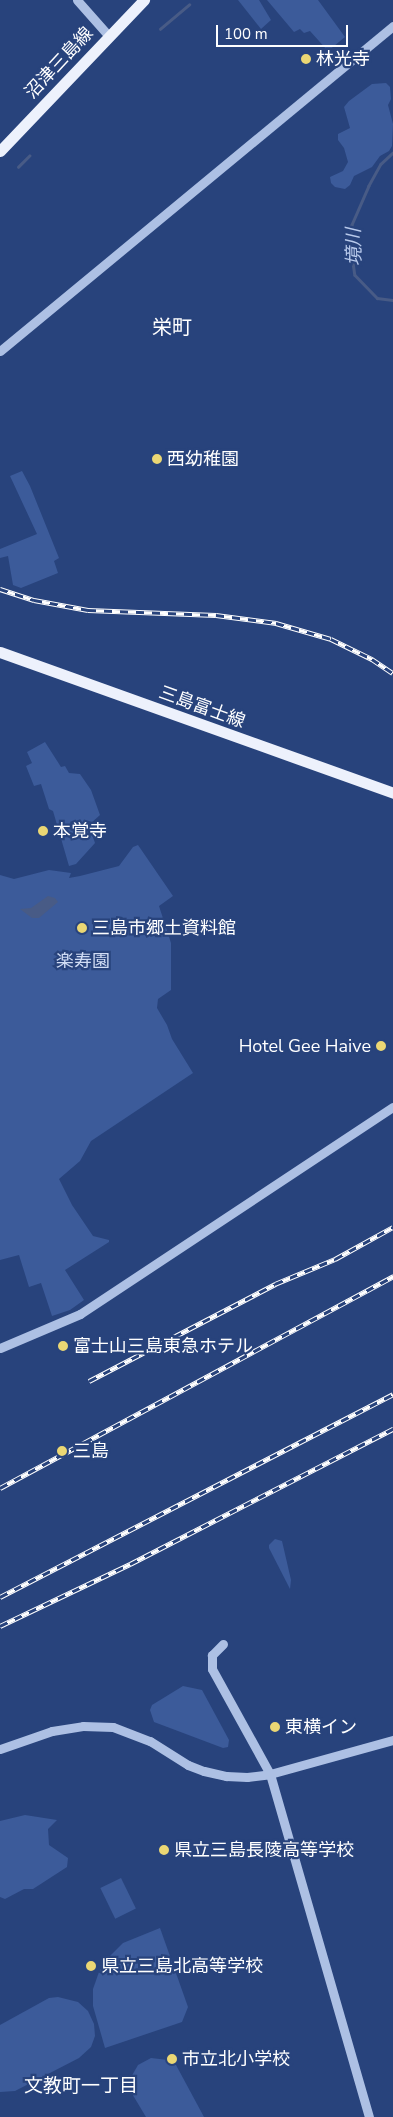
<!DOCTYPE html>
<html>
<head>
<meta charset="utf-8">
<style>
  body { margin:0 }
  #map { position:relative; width:393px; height:2117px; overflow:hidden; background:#28437c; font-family:"Nunito Sans","Noto Sans JP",sans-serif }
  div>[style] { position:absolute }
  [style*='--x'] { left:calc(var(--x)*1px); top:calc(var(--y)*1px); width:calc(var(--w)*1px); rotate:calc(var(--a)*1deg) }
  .green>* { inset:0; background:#3c5b9a; transform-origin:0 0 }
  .water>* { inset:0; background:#485b86 }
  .stream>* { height:2.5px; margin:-1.25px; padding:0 1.25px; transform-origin:1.25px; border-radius:1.25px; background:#485b86 }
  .minor>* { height:9px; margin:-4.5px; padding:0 4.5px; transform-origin:4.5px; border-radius:4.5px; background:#adc0e4 }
  .major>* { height:11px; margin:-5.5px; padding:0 5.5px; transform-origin:5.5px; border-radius:5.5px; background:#edf1fc }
  .rail>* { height:4.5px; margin-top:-2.25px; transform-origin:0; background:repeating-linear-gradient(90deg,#28437c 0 8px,#fff 0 16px); box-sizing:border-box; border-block:1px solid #fff }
  .dots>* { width:14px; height:14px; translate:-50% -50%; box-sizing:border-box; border:2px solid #28437c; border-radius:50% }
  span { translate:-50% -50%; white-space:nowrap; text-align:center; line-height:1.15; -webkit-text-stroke:4.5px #28437c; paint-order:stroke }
  .poi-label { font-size:18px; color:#fff }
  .left { translate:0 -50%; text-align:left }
  .right { translate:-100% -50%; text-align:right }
  .street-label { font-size:18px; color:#fff }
  .park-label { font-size:18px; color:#d0dcf4 }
  .water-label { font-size:19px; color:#b9caec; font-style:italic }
  .neighbourhood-label { font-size:19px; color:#fff }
  .quarter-label { font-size:20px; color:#fff }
  .scale { position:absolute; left:216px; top:25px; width:132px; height:22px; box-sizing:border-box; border:2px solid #fff; border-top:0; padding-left:6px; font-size:15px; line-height:18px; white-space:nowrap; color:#fff; -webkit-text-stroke:4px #28437c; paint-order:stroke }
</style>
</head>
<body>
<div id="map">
  <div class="green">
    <div style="clip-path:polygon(238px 0,259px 0,271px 20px,261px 29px)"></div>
    <div style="clip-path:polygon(267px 0,318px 0,345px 37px,328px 51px,310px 31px,304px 33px,300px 29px,294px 32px)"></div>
    <div style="clip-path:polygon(386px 83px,390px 87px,391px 99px,388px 105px,393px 124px,392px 146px,389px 151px,380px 156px,372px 167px,354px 176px,350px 185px,345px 189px,335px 187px,331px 183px,330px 177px,343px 171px,348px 162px,344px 148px,338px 140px,338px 134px,350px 128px,344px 107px,349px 101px,372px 84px)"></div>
    <div style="clip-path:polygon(22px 471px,30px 486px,59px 558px,54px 561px,58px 573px,21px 588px,13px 585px,8px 556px,0 558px,0 549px,37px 534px,10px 476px)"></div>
    <div style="clip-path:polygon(45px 742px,61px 767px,65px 766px,69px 773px,80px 774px,91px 790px,100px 815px,89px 825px,95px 843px,76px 864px,69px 866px,53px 811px,49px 809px,41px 784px,34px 786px,26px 766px,32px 763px,27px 752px)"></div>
    <div style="clip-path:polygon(138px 845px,173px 896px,159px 906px,171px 943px,171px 990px,158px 999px,157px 1008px,167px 1025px,172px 1039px,193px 1073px,91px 1141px,80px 1161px,59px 1179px,72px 1205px,93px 1236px,109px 1240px,109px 1242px,65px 1270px,84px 1300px,70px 1310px,52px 1316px,41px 1283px,29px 1287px,19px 1255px,0 1260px,0 875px,14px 879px,49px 870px,71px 873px,69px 878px,80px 876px,119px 866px,133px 847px)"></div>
    <div style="clip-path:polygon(275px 1539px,282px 1541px,291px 1580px,290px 1589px,269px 1548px,269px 1545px)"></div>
    <div style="clip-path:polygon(183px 1686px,202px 1690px,229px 1740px,228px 1747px,223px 1748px,154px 1722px,150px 1710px,152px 1705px)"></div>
    <div style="clip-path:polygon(25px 1815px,57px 1820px,48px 1829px,49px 1845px,68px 1858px,67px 1867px,33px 1889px,24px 1889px,5px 1899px,0 1897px,0 1821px)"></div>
    <div style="left:121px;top:1878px;width:34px;height:23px;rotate:64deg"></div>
    <div style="clip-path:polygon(160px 1928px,188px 2007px,182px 2022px,105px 2048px,93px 2006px,93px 1989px,99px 1972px,107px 1959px,123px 1943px)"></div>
    <div style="clip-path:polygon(58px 1997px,78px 2002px,88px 2011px,94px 2024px,95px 2036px,91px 2047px,79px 2058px,15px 2091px,0 2092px,0 2025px,49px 1998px)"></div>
    <div style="clip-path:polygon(151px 2058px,168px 2060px,176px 2065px,204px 2117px,146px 2117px,131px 2092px,130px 2079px,138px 2065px)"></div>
  </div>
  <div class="water">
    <div style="clip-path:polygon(48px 896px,55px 898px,58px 902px,39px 918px,32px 918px,20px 909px,31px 908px)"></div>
  </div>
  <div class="stream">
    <div style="--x:160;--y:29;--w:38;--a:-40"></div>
    <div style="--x:393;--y:153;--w:16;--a:137"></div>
    <div style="--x:381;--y:164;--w:25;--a:119"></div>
    <div style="--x:369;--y:186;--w:43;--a:113.6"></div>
    <div style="--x:352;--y:225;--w:23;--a:92"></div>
    <div style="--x:351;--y:248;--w:27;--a:82"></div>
    <div style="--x:355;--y:275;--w:32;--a:46"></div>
    <div style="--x:377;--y:298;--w:16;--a:7"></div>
    <div style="--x:18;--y:167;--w:16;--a:-45"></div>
  </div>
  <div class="minor">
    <div style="--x:77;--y:0;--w:48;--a:48.4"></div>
    <div style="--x:0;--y:351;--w:510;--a:-39.59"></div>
    <div style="--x:0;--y:1348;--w:87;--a:-23"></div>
    <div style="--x:80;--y:1314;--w:375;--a:-33.5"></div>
    <div style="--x:223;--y:1644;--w:16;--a:135"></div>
    <div style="--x:212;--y:1655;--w:14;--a:90"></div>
    <div style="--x:212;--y:1669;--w:120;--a:61.1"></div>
    <div style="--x:270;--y:1774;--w:357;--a:73.9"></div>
    <div style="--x:0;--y:1749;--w:55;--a:-19.1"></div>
    <div style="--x:52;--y:1731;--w:31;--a:-9"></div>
    <div style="--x:83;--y:1726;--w:30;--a:2"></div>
    <div style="--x:113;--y:1727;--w:40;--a:21"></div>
    <div style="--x:150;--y:1741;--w:45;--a:32.3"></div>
    <div style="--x:188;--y:1765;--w:17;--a:21"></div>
    <div style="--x:204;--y:1771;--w:23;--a:13"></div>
    <div style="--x:226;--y:1776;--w:21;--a:3"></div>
    <div style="--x:247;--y:1777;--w:23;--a:-7"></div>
    <div style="--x:270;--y:1774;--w:128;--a:-15.5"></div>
  </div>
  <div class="major">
    <div style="--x:0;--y:151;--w:209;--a:-46.4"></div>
    <div style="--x:0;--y:652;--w:418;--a:19.7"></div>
  </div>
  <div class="rail">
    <div style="--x:0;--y:589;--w:36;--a:18"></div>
    <div style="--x:34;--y:600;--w:55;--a:10.5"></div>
    <div style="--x:88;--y:610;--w:128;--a:2.2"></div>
    <div style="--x:216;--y:615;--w:61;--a:7.6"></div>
    <div style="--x:276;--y:623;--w:57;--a:16.2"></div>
    <div style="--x:331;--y:639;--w:46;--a:26"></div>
    <div style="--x:372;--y:659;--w:25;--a:34"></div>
    <div style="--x:89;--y:1381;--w:210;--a:-27.5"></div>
    <div style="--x:275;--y:1284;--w:65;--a:-22.6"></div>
    <div style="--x:335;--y:1259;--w:66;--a:-28.9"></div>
    <div style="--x:0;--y:1488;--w:447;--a:-28.3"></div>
    <div style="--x:0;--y:1597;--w:442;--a:-27.3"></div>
    <div style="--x:0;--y:1626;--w:144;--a:-25.5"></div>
    <div style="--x:130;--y:1564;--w:296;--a:-27.2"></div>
  </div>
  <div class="dots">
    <div style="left:306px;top:59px;background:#ebd774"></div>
    <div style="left:157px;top:459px;background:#ebd774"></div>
    <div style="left:43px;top:831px;background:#ebd774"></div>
    <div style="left:82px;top:928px;background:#ebd774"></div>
    <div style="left:381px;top:1046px;background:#ebd774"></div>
    <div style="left:63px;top:1346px;background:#ebd774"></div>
    <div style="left:62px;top:1451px;background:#ebd774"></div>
    <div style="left:275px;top:1727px;background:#ebd774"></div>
    <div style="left:164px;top:1850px;background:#ebd774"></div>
    <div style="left:91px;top:1966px;background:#ebd774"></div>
    <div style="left:172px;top:2059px;background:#ebd774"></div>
  </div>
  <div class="poi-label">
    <span class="left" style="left:316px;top:59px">林光寺</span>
    <span class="left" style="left:167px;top:459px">西幼稚園</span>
    <span class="left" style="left:53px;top:831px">本覚寺</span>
    <span class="left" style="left:92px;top:928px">三島市郷土資料館</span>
    <span class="right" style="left:371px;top:1046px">Hotel Gee Haive</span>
    <span class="left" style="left:73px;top:1346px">富士山三島東急ホテル</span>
    <span class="left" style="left:73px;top:1451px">三島</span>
    <span class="left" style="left:285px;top:1727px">東横イン</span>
    <span class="left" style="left:174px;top:1850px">県立三島長陵高等学校</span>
    <span class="left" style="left:101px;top:1966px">県立三島北高等学校</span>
    <span class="left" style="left:182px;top:2059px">市立北小学校</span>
  </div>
  <div class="street-label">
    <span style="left:59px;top:63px;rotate:-47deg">沼津三島線</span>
    <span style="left:202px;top:707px;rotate:20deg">三島富士線</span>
  </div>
  <div class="park-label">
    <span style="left:83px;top:961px">楽寿園</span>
  </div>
  <div class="water-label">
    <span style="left:355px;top:247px;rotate:-91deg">境川</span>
  </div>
  <div class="neighbourhood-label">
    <span style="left:81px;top:2087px">文教町一丁目</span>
  </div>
  <div class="quarter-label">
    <span style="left:172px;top:327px">栄町</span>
  </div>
  <div class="scale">100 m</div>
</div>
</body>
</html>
